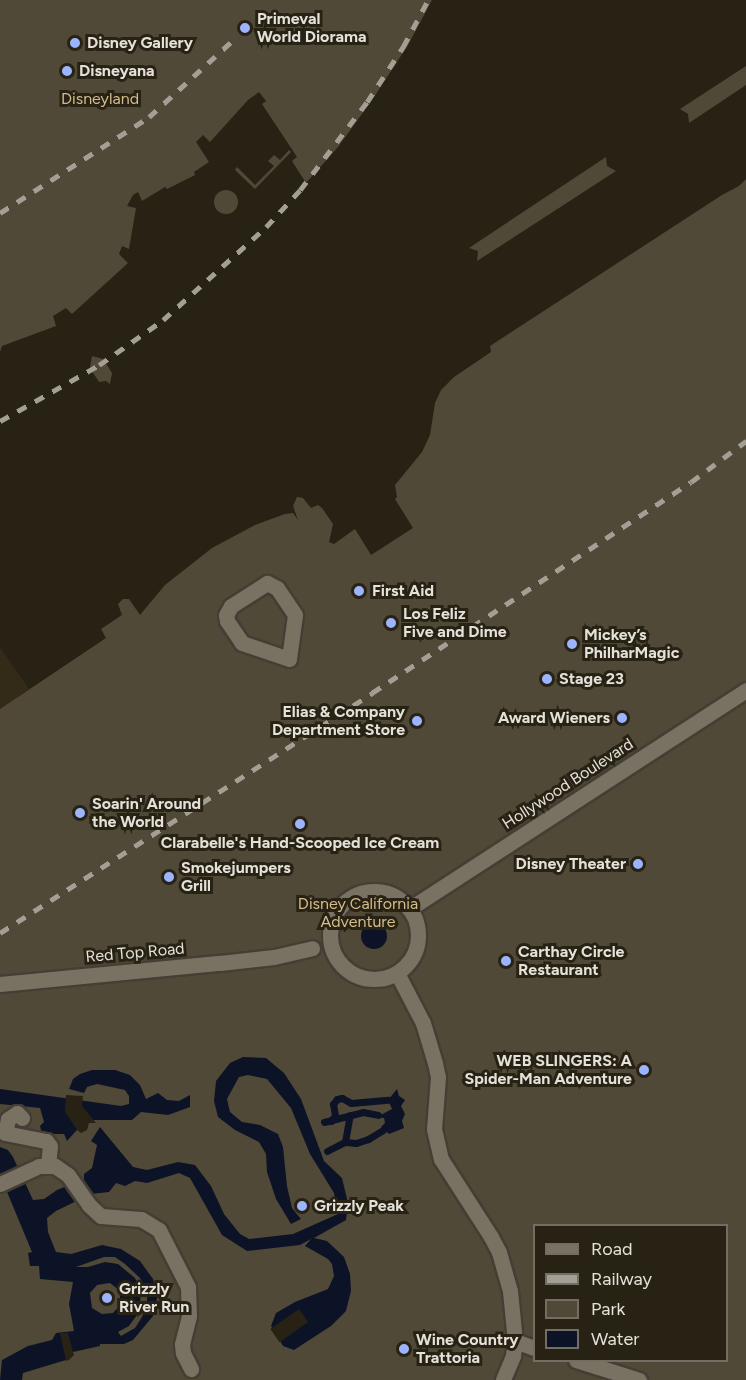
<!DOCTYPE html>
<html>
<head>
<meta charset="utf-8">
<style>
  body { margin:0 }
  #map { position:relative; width:746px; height:1380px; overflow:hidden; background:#282215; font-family:Figtree,sans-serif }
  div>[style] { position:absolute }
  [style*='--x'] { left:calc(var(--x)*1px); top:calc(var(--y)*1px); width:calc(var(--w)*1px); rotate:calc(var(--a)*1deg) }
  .built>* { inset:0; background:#332a17 }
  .green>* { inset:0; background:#514937 }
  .round { border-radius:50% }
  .water>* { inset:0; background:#0d1326 }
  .pier>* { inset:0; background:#282215; transform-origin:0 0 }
  .stream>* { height:7px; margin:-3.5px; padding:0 3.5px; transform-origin:3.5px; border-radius:3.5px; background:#0d1326 }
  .roads { filter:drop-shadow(2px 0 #443e35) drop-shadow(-2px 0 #443e35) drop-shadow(0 2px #443e35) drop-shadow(0 -2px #443e35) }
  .street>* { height:15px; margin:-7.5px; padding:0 7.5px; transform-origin:7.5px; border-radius:7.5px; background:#797263 }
  .street>.ring { margin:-7.5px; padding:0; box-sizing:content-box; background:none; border:15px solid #797263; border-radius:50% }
  .rail>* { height:4.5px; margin-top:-2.25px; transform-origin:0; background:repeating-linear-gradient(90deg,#a39f94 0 10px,transparent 0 20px) }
  .dots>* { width:16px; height:16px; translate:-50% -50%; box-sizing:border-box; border:3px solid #282215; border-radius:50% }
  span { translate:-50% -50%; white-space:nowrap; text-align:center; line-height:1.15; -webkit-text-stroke:6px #282215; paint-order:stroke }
  .poi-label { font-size:16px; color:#e4e1d8; font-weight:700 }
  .left { translate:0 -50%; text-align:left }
  .right { translate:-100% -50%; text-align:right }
  .park-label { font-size:16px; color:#d4bd8b }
  .street-label { font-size:16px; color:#e4e1d8 }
  .legend { position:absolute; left:533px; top:1224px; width:195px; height:138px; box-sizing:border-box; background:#282215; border:2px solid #736e63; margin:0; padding:8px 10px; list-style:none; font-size:18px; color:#e4e1d8 }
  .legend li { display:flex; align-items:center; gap:12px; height:30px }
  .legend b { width:30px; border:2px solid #736e63 }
</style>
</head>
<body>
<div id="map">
  <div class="built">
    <div style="clip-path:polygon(0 647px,29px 689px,0 709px)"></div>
  </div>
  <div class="green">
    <div style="clip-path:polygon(0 0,432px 0,408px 45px,372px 100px,338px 147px,306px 183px,292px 161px,297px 157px,262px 104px,266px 101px,259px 92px,248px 100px,210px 142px,203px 135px,196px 142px,209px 162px,194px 172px,195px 175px,167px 189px,165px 187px,142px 201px,138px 192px,133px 195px,127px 206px,136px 208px,129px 249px,122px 246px,119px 254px,128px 263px,72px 314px,66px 308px,53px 316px,56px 326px,2px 346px,0 352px)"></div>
    <div style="clip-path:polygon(746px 66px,746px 85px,689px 123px,688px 114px,680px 109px)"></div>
    <div style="clip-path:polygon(289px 150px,291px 152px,255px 189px,235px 170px,237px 167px,255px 185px,274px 166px,268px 161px,274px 155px,280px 160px)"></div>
    <div style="clip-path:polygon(606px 157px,607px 166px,616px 171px,477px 261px,478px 251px,469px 248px)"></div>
    <div style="clip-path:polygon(evenodd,746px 179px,746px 1380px,0 1380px,0 709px,106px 638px,101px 629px,122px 615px,118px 604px,123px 599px,129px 599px,140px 615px,165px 585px,212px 548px,255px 525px,285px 514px,293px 513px,298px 520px,293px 506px,297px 497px,303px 498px,311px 508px,318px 505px,322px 508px,333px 524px,329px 542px,334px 544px,355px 529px,371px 555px,413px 528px,395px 499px,397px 497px,395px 485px,422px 452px,430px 435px,435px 403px,441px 390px,454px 377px,491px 352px,490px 346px,722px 195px,739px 186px,746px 179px,534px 1226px,726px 1226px,726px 1360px,534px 1360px,534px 1226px)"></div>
    <div class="round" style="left:214px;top:190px;width:24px;height:24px"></div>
    <div style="clip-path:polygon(92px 356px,103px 359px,112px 373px,110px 384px,106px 381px,99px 382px,90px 368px)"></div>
  </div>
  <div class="water">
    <div class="round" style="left:361px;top:923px;width:26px;height:26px"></div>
    <div style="clip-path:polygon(evenodd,243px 1057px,266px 1058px,284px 1073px,301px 1099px,324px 1161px,342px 1178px,348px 1203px,346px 1220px,314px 1238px,327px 1241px,344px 1257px,350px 1274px,351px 1291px,346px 1311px,331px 1326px,294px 1350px,283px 1346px,271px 1326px,276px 1313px,295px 1302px,328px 1289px,334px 1276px,332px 1264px,328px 1259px,305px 1246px,311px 1239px,300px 1245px,247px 1251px,222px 1235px,190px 1178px,179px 1173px,147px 1183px,135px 1181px,125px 1186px,116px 1183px,109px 1192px,91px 1194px,56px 1211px,47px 1218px,48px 1232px,56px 1252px,71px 1254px,102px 1245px,121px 1249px,140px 1261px,153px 1279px,156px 1291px,157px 1299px,153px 1316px,133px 1340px,124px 1344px,100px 1344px,100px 1346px,73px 1352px,66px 1360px,23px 1373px,22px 1380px,0 1380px,2px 1360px,28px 1346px,52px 1340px,56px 1333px,74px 1331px,69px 1304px,73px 1282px,40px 1279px,39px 1266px,30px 1266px,28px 1253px,32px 1252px,0 1175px,0 1147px,8px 1150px,13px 1157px,33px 1200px,44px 1199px,57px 1190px,84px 1179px,84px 1174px,92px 1168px,97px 1145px,91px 1141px,100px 1127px,133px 1167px,147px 1170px,178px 1162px,195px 1165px,211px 1186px,224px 1214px,240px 1234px,249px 1239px,293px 1234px,338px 1214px,334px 1193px,310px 1154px,291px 1108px,267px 1079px,248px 1075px,239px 1077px,227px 1099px,230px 1112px,242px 1122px,260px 1125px,278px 1134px,283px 1147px,287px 1186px,292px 1208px,301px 1219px,291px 1224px,276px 1199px,267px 1172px,266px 1154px,259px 1142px,235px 1130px,218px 1117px,214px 1101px,216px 1081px,230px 1063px,243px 1057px,104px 1257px,115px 1257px,125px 1264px,140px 1278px,147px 1292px,147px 1306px,142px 1317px,135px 1328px,121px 1336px,118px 1332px,129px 1326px,139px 1312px,141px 1292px,135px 1278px,118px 1264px,105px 1262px,88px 1267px,76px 1267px,104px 1257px,243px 1057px,110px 1283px,119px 1290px,121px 1304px,113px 1313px,102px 1314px,92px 1308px,90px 1293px,97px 1285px,110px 1283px)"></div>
    <div style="clip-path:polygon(92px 1070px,115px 1070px,130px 1075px,140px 1085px,146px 1099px,158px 1093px,167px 1100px,179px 1101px,190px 1095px,190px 1107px,168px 1115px,141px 1112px,132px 1120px,86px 1120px,67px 1141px,64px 1134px,42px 1134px,40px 1126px,44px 1122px,40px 1108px,0 1104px,0 1089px,121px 1106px,129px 1104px,129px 1096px,125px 1090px,97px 1084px,87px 1087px,84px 1093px,69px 1089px,73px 1079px,80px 1074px)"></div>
    <div style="clip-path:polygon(397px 1089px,399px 1096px,405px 1100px,401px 1106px,405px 1114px,402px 1121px,404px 1128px,389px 1134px,381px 1127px,385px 1123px,384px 1118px,377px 1117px,392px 1109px,388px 1100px)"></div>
  </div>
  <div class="pier">
    <div style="clip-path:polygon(66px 1095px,83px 1096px,82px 1106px,96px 1123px,89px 1123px,87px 1130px,81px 1133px,77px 1130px,65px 1112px)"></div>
    <div style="left:299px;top:1309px;width:16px;height:35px;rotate:55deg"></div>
    <div style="clip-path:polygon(60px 1333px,68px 1333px,74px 1355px,69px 1360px,66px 1361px)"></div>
  </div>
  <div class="stream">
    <div style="--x:331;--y:1121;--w:7;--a:-56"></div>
    <div style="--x:335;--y:1115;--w:11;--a:-100"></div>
    <div style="--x:333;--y:1104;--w:6;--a:-51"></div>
    <div style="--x:337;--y:1099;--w:5;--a:-11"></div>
    <div style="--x:342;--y:1098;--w:10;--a:29"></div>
    <div style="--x:351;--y:1103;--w:37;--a:-5"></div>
    <div style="--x:324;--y:1122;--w:40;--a:-14.4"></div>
    <div style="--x:363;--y:1112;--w:15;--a:11"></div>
    <div style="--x:345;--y:1142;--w:27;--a:-80"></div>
    <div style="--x:327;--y:1151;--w:20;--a:-27"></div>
    <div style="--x:345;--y:1142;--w:11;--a:5"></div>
    <div style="--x:356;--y:1143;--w:13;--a:-18"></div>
    <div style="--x:368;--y:1139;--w:17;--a:-31"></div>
  </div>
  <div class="roads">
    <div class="street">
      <div style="--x:267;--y:583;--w:11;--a:27"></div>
      <div style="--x:277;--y:588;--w:32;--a:56"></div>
      <div style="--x:295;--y:615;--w:44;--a:97.8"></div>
      <div style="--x:289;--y:659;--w:50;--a:-161.2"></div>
      <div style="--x:242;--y:643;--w:27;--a:-124"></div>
      <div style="--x:227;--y:621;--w:6;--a:-99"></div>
      <div style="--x:226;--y:615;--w:10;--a:-61"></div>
      <div style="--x:231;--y:606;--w:43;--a:-32.6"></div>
      <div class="ring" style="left:330px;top:891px;width:73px;height:73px"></div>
      <div style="--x:409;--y:909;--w:402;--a:-33"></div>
      <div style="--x:397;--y:973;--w:56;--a:62.5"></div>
      <div style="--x:423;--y:1023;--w:42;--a:73.3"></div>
      <div style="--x:435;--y:1063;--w:14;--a:78"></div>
      <div style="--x:438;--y:1077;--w:52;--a:94.4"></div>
      <div style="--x:434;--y:1129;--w:31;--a:77"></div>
      <div style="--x:441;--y:1159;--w:93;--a:57.3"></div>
      <div style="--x:491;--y:1237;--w:17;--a:62"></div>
      <div style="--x:499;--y:1252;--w:41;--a:74.2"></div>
      <div style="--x:510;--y:1291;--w:50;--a:84.3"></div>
      <div style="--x:515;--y:1341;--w:15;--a:98"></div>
      <div style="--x:513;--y:1356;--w:26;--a:113"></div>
      <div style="--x:0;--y:984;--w:221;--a:-5.5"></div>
      <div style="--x:220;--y:963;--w:54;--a:-6.3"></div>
      <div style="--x:274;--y:957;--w:39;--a:-13"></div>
      <div style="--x:22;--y:1118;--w:7;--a:-135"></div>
      <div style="--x:17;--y:1113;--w:11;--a:146"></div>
      <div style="--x:8;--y:1119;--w:14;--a:102"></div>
      <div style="--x:5;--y:1133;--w:42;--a:11"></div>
      <div style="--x:46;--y:1141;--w:6;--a:51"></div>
      <div style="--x:50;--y:1146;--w:19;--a:96"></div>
      <div style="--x:0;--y:1184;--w:43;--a:-24.8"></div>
      <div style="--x:39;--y:1166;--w:16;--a:0"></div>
      <div style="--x:55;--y:1166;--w:16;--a:35"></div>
      <div style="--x:68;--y:1175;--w:37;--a:55"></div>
      <div style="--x:89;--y:1205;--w:16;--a:43"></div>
      <div style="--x:101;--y:1216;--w:40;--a:4.3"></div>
      <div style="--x:141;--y:1219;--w:21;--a:31"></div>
      <div style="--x:159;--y:1230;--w:64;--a:63"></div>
      <div style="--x:188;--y:1287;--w:29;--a:88"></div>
      <div style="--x:189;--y:1316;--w:29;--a:104"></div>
      <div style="--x:182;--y:1344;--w:9;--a:84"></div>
      <div style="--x:183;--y:1353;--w:18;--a:63"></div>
      <div style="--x:515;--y:1341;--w:20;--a:20"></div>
      <div style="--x:576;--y:1360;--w:66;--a:17.6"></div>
    </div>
  </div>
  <div class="rail">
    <div style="--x:0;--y:213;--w:177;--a:-32.8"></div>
    <div style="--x:149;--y:117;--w:113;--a:-42.5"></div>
    <div style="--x:0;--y:421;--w:114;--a:-29.5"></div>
    <div style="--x:99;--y:365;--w:78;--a:-35.1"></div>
    <div style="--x:163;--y:320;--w:139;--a:-42.1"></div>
    <div style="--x:266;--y:227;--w:50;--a:-47.4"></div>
    <div style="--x:300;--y:190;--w:111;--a:-52.7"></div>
    <div style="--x:367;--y:102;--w:66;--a:-56.8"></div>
    <div style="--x:403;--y:47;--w:53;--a:-62"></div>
    <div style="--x:0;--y:933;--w:443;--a:-32.8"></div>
    <div style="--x:372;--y:693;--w:382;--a:-33.5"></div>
    <div style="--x:691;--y:482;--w:69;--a:-36.7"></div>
  </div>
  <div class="dots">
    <div style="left:245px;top:28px;background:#9cb4fd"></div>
    <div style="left:75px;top:43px;background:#9cb4fd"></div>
    <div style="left:67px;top:71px;background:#9cb4fd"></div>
    <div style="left:359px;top:591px;background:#9cb4fd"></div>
    <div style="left:391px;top:623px;background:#9cb4fd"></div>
    <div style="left:572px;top:644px;background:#9cb4fd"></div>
    <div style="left:547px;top:679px;background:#9cb4fd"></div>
    <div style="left:622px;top:718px;background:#9cb4fd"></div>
    <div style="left:417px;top:721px;background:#9cb4fd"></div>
    <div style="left:80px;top:813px;background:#9cb4fd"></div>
    <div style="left:300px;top:824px;background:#9cb4fd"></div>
    <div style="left:638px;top:864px;background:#9cb4fd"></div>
    <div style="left:169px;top:877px;background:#9cb4fd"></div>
    <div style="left:506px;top:961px;background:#9cb4fd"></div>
    <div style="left:644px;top:1070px;background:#9cb4fd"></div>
    <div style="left:302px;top:1206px;background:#9cb4fd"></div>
    <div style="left:107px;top:1298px;background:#9cb4fd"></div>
    <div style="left:404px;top:1349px;background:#9cb4fd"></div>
  </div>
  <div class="poi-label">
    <span class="left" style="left:257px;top:28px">Primeval<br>World Diorama</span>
    <span class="left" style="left:87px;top:43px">Disney Gallery</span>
    <span class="left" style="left:79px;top:71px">Disneyana</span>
    <span class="left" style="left:372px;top:591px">First Aid</span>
    <span class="left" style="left:403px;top:623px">Los Feliz<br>Five and Dime</span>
    <span class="left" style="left:584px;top:644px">Mickey’s<br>PhilharMagic</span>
    <span class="left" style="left:559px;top:679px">Stage 23</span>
    <span class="right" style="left:405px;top:721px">Elias &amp; Company<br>Department Store</span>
    <span class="right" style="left:610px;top:718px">Award Wieners</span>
    <span class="left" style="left:92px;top:813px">Soarin' Around<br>the World</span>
    <span style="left:300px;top:843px">Clarabelle's Hand-Scooped Ice Cream</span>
    <span class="right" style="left:626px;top:864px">Disney Theater</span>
    <span class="left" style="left:181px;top:877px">Smokejumpers<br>Grill</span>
    <span class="left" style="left:518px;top:961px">Carthay Circle<br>Restaurant</span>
    <span class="right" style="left:632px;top:1070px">WEB SLINGERS: A<br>Spider-Man Adventure</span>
    <span class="left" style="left:314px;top:1206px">Grizzly Peak</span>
    <span class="left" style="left:119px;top:1298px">Grizzly<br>River Run</span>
    <span class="left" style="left:416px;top:1349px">Wine Country<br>Trattoria</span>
  </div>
  <div class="park-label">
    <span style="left:100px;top:99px">Disneyland</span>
    <span style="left:358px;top:913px">Disney California<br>Adventure</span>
  </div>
  <div class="street-label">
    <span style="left:568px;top:784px;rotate:-33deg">Hollywood Boulevard</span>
    <span style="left:135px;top:953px;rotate:-5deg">Red Top Road</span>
  </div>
  <ul class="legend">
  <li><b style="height:8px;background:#797263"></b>Road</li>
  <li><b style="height:8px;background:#a39f94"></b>Railway</li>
  <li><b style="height:16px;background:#514937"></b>Park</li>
  <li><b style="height:16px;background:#0d1326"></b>Water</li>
  </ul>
</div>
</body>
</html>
